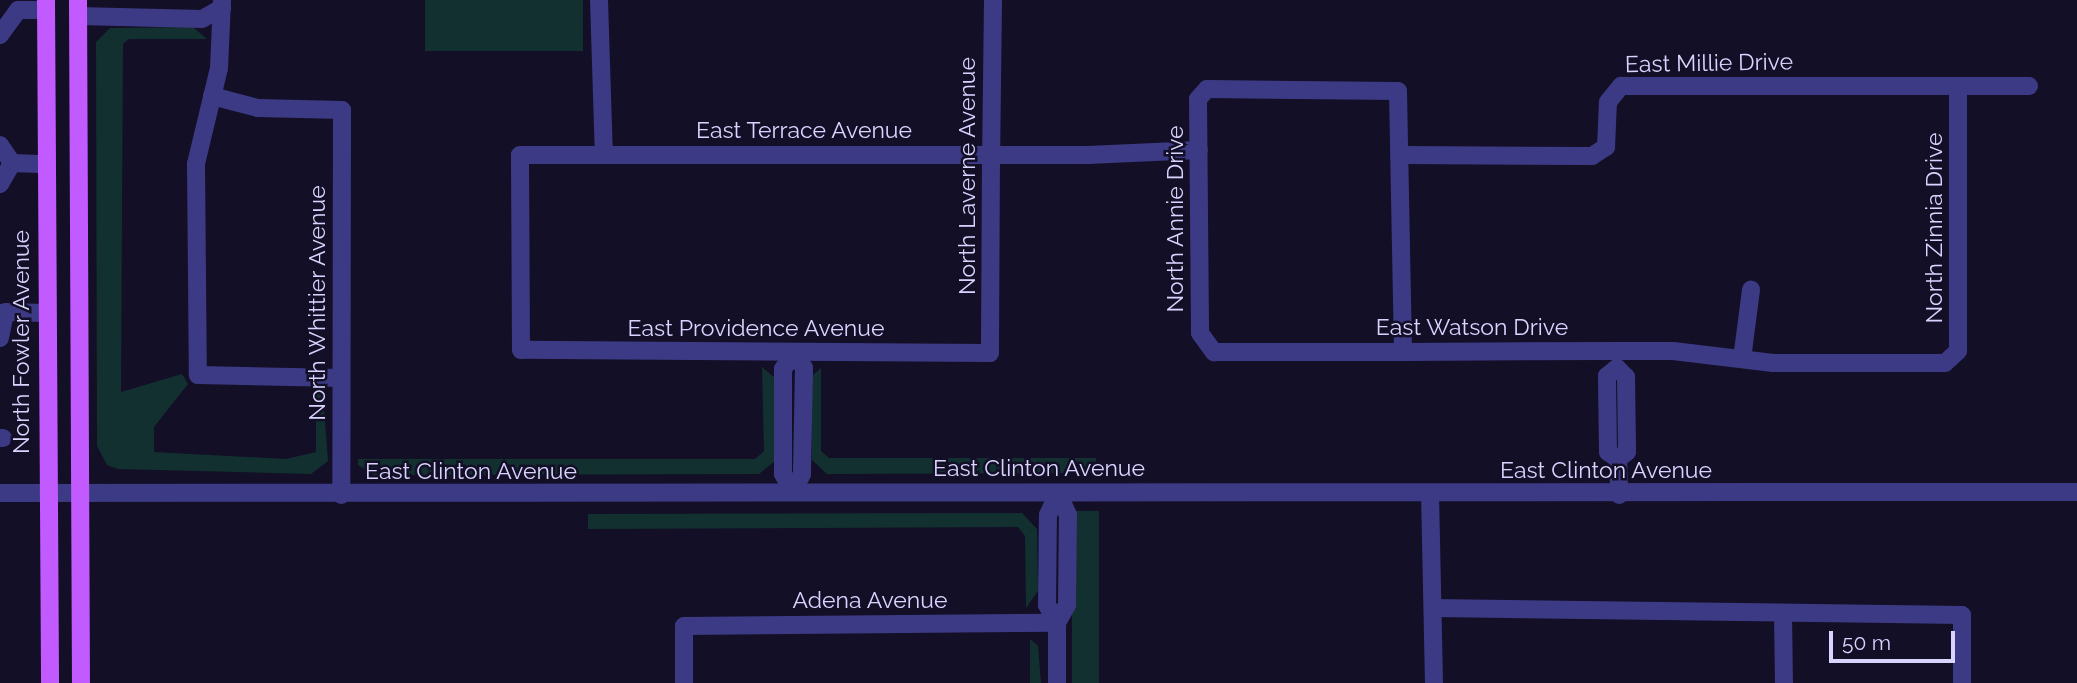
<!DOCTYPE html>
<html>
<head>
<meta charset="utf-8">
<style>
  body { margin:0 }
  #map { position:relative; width:2077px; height:683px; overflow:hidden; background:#130f26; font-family:Raleway,sans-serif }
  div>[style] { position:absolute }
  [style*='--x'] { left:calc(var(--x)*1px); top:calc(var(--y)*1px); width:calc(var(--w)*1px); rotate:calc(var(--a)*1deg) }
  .green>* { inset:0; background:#12302f; transform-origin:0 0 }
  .minor>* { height:18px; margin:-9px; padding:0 9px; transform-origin:9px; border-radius:9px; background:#3d3a85 }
  .major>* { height:18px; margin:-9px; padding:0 9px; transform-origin:9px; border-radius:9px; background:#c25bff }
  span { translate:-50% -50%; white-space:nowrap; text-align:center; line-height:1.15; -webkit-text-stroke:5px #130f26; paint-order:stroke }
  .street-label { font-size:23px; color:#d9d4ff }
  .scale { position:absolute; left:1829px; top:631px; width:126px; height:32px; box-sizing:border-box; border:4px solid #d9d4ff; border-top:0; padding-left:9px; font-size:21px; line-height:24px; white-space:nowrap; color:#d9d4ff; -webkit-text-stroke:5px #130f26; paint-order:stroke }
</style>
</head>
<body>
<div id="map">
  <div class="green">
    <div style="left:425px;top:0;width:158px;height:51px"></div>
    <div style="clip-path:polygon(193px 27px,207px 39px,129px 39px,123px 44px,121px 392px,182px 374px,188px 384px,154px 427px,154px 452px,286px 459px,316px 452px,316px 393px,323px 395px,328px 461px,311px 474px,118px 469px,107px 465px,97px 446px,96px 42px,110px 28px)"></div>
    <div style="clip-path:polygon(762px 367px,774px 377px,775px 461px,759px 474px,374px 475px,358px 465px,358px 459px,755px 459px,764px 451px)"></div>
    <div style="clip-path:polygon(821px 368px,821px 451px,829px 458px,1096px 458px,1097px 473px,827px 474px,812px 460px,812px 376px)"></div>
    <div style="left:1099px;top:511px;width:172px;height:27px;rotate:90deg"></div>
    <div style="clip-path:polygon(1022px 513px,1037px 529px,1038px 591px,1026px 608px,1025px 536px,1018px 527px,588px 529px,588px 514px)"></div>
    <div style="clip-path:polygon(1030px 639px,1038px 646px,1041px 683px,1030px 683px)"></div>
  </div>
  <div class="minor">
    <div style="--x:222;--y:0;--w:68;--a:92.5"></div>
    <div style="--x:219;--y:68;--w:99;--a:103.5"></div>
    <div style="--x:196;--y:164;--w:211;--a:89.5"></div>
    <div style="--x:198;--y:375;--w:143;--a:1.2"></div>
    <div style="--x:599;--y:0;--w:155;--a:88.2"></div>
    <div style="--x:993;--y:0;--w:155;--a:90.7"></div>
    <div style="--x:991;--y:155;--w:198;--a:90.3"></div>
    <div style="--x:990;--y:353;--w:469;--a:-179.6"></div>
    <div style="--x:521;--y:350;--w:195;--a:-90.3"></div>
    <div style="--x:520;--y:155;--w:568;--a:0"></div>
    <div style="--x:1088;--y:155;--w:111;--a:-2.6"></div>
    <div style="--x:78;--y:16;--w:124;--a:1.4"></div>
    <div style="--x:202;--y:19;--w:23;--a:-29"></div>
    <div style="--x:0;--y:35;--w:31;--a:-54"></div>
    <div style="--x:18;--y:10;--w:28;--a:0"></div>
    <div style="--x:212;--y:96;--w:48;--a:14.6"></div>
    <div style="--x:258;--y:108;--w:84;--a:1.4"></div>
    <div style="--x:342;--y:110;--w:385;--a:90.1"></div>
    <div style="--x:0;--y:145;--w:22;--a:56"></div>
    <div style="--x:1403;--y:155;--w:189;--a:0.3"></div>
    <div style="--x:1592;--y:156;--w:17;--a:-33"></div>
    <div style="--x:1606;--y:147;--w:45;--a:-87.5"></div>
    <div style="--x:1608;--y:102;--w:21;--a:-51"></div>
    <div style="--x:1621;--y:86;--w:408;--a:0"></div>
    <div style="--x:0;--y:184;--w:24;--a:-60"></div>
    <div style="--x:12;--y:163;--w:34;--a:2"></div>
    <div style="--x:0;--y:338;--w:26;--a:-79"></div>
    <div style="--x:5;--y:312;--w:40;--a:1.4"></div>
    <div style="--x:1403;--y:352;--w:261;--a:-91.1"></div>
    <div style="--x:1398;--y:91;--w:191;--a:-179.4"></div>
    <div style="--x:1207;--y:89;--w:13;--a:132"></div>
    <div style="--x:1198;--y:99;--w:234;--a:89.5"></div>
    <div style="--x:1200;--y:333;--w:24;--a:54"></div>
    <div style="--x:1214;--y:352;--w:189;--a:0"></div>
    <div style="--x:1403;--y:352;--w:213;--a:-0.3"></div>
    <div style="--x:1616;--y:351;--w:57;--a:0"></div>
    <div style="--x:1673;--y:351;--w:101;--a:6.8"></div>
    <div style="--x:1773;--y:363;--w:172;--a:0"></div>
    <div style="--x:1945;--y:363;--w:18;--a:-43"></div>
    <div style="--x:1958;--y:351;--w:264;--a:-90"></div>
    <div style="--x:794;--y:353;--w:18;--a:56"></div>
    <div style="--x:804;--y:368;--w:106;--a:91.1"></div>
    <div style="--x:802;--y:474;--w:20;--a:117"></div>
    <div style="--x:793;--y:492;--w:21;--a:-119"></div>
    <div style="--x:783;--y:474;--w:105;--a:-90"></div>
    <div style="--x:783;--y:369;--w:19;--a:-55"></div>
    <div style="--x:1742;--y:359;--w:70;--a:-82.6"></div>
    <div style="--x:1617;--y:368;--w:13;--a:45"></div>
    <div style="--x:1626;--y:377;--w:75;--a:89.2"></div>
    <div style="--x:1627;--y:452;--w:11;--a:142"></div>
    <div style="--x:1618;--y:459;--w:12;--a:-145"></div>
    <div style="--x:1608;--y:452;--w:76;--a:-90.8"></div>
    <div style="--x:1607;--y:376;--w:13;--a:-39"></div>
    <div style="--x:0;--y:438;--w:3;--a:0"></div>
    <div style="--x:1618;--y:459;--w:36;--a:88"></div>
    <div style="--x:0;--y:493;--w:2077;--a:-0.03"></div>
    <div style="--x:1430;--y:493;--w:190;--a:88.8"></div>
    <div style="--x:1434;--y:608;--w:528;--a:0.76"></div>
    <div style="--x:1962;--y:615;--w:68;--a:90"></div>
    <div style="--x:1783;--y:613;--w:70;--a:89.2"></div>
    <div style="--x:1057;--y:623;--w:21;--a:-61"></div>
    <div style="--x:1067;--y:605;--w:90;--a:-89.4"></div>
    <div style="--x:1068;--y:515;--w:24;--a:-114"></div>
    <div style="--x:684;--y:683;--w:57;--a:-90"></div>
    <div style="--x:684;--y:626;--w:373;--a:-0.5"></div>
    <div style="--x:1057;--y:683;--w:60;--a:-90"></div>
    <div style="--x:1057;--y:623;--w:21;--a:-119"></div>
    <div style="--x:1047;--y:605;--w:90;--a:-89.4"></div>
    <div style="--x:1048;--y:515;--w:24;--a:-66"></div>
  </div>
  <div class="major">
    <div style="--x:46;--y:0;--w:683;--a:89.66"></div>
    <div style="--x:78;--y:0;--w:683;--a:89.75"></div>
  </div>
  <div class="street-label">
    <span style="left:1709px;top:63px;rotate:-1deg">East Millie Drive</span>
    <span style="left:804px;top:130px">East Terrace Avenue</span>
    <span style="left:967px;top:176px;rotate:-90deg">North Laverne Avenue</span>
    <span style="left:1175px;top:219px;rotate:-90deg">North Annie Drive</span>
    <span style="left:1934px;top:228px;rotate:-90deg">North Zinnia Drive</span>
    <span style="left:317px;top:303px;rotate:-90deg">North Whittier Avenue</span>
    <span style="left:1472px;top:327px">East Watson Drive</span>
    <span style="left:756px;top:328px">East Providence Avenue</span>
    <span style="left:21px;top:342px;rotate:-90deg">North Fowler Avenue</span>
    <span style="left:1039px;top:468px">East Clinton Avenue</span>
    <span style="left:1606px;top:470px">East Clinton Avenue</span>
    <span style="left:471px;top:471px">East Clinton Avenue</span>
    <span style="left:870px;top:600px">Adena Avenue</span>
  </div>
  <div class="scale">50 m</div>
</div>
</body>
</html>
